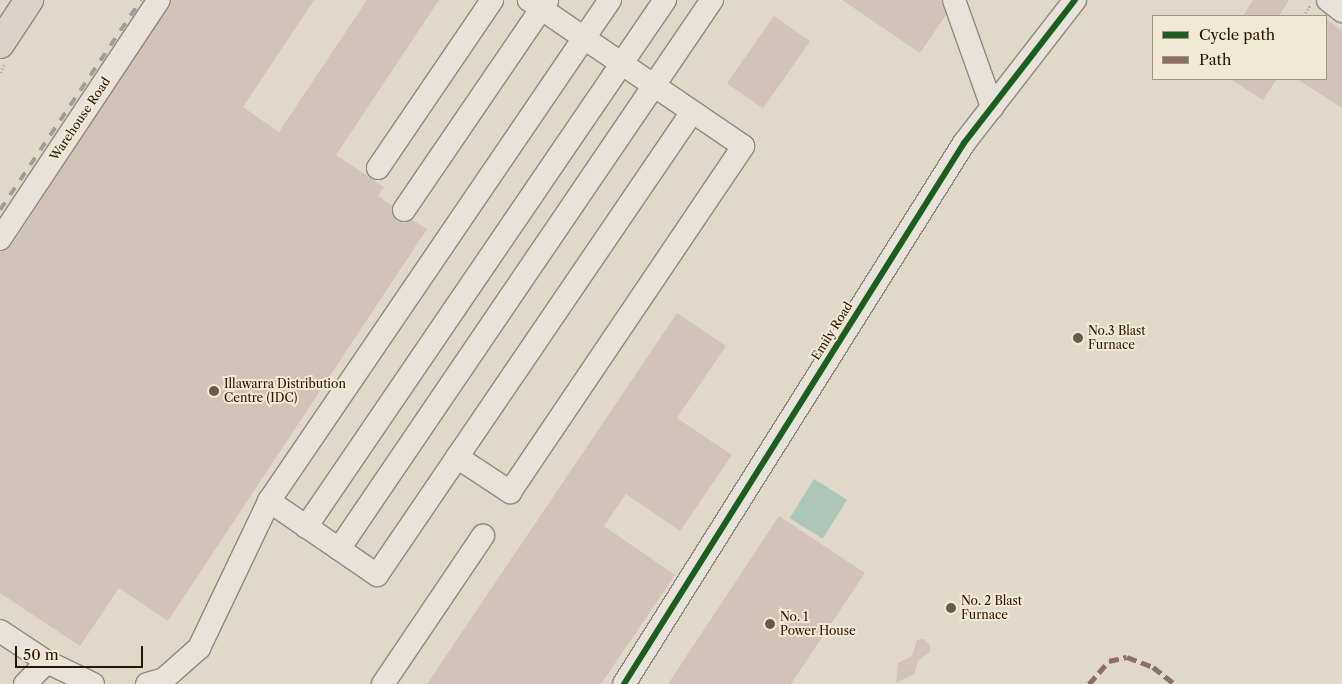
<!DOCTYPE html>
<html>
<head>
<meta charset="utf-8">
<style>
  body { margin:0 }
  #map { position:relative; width:1342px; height:684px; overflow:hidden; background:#e0d9c9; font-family:"Libre Caslon Text",serif }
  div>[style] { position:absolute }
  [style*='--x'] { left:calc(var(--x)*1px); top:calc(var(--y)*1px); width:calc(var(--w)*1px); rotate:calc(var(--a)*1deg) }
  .water>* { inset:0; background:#aec5b9; transform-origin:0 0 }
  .building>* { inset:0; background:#d3c2b7; transform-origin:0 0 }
  .path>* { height:3px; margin-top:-1.5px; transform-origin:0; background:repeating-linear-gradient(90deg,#a19d94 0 1px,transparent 0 3.5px) }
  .roads { filter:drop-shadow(1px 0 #8f887d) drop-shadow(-1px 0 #8f887d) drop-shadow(0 1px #8f887d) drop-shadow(0 -1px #8f887d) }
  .minor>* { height:22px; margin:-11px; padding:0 11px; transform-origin:11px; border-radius:11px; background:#e7e3db }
  .major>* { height:28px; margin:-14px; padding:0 14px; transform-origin:14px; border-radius:14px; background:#dad3c6 }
  .rail>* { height:4px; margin-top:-2px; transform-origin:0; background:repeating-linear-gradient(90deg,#a19d94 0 9px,transparent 0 18px) }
  .quiet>* { height:5px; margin-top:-2.5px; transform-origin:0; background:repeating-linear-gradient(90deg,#8d6e63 0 10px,transparent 0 15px) }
  .cycleway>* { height:6px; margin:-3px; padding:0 3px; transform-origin:3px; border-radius:3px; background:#1b5e20 }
  .dots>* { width:14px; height:14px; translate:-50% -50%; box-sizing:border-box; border:2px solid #f1e9d5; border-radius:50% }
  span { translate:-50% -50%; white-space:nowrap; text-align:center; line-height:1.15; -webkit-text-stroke:4px #f1e9d5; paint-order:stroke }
  .street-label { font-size:12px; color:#2a1501 }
  .poi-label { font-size:12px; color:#2a1501 }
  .left { translate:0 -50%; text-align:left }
  .legend { position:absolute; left:1152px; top:15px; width:175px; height:65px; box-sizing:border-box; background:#f1e9d5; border:1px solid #a19480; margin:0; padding:6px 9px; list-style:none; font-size:15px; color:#2a1501 }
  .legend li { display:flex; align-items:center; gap:10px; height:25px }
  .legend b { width:25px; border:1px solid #a19480 }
  .scale { position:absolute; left:15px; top:646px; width:128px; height:22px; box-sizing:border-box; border:2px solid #2a1501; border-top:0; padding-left:6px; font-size:15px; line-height:18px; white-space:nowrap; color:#2a1501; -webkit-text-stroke:4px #f1e9d5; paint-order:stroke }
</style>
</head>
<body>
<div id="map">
  <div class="water">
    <div style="left:814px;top:479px;width:39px;height:46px;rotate:32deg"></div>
  </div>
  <div class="building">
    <div style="clip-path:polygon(172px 0,314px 0,243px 107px,279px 132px,367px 0,439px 0,336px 155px,384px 187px,378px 196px,392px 206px,392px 215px,396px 221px,404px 223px,412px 220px,427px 229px,168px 621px,119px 588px,80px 646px,0 593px,0 252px,11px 246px)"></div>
    <div style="clip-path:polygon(842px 0,940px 0,946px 15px,920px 53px)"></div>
    <div style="clip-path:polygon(1253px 0,1289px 0,1279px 16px,1243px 16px)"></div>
    <div style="left:774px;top:16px;width:44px;height:82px;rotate:35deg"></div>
    <div style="clip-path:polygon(1326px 19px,1342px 30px,1342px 108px,1297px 79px,1326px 79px)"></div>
    <div style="clip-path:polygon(1230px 79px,1277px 79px,1263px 100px)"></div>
    <div style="clip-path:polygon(677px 313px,726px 346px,677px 418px,732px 455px,680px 531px,626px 494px,604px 526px,675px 575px,601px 684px,427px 684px)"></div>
    <div style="clip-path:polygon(779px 516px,865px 573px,791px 684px,668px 684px)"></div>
    <div style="clip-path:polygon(924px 639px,930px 645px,930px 652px,918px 661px,914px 674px,896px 683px,898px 663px,912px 656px,917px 640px)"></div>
  </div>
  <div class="path">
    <div style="--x:1304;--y:16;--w:13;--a:-61"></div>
    <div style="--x:0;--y:72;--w:9;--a:-58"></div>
  </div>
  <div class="roads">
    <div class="minor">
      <div style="--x:954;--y:0;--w:114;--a:70.4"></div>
      <div style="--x:1328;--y:0;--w:18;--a:38"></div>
      <div style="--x:378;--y:168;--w:203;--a:-55.8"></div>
      <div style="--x:404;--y:210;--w:254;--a:-55.7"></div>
      <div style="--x:0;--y:239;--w:287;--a:-56.4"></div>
      <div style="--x:457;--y:457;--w:64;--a:33.4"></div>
      <div style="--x:510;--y:492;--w:417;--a:-56"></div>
      <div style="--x:743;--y:146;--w:192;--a:-145.8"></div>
      <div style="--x:584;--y:38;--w:46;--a:-55.6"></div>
      <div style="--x:269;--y:501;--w:131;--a:34.4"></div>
      <div style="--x:377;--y:575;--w:560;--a:-55.77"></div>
      <div style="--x:306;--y:527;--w:638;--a:-55.74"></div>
      <div style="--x:339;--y:549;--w:664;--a:-55.81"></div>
      <div style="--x:0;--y:631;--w:56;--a:33.4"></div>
      <div style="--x:47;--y:662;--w:31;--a:135"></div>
      <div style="--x:47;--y:662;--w:51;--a:25.6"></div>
      <div style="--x:147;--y:684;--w:18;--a:-16"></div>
      <div style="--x:164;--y:679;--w:47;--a:-41.5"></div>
      <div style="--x:199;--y:648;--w:163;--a:-64.5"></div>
      <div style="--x:269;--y:501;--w:560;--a:-55.77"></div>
      <div style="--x:584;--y:38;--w:67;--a:-145.4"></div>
      <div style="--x:383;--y:684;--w:179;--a:-56"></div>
      <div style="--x:624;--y:684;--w:639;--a:-57.85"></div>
      <div style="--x:964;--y:143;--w:181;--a:-52.2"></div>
    </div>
    <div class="major">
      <div style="--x:0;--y:44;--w:53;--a:-56.6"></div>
    </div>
  </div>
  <div class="rail">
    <div style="--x:0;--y:210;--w:253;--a:-56.1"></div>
  </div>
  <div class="quiet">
    <div style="--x:1089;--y:684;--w:30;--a:-49"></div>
    <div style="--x:1109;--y:661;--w:18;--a:-13"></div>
    <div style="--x:1127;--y:657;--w:28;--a:21"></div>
    <div style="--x:1153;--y:667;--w:28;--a:38"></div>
  </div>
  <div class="cycleway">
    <div style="--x:624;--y:684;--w:639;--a:-57.85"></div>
    <div style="--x:964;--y:143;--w:181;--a:-52.2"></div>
  </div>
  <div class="dots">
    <div style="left:1078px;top:338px;background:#6a5a47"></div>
    <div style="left:214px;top:391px;background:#6a5a47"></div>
    <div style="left:951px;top:608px;background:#6a5a47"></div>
    <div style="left:770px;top:624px;background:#6a5a47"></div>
  </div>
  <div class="street-label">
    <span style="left:80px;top:119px;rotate:-56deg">Warehouse Road</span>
    <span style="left:832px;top:331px;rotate:-58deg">Emily Road</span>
  </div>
  <div class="poi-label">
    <span class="left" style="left:1088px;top:338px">No.3 Blast<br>Furnace</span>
    <span class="left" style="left:224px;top:391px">Illawarra Distribution<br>Centre (IDC)</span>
    <span class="left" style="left:961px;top:608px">No. 2 Blast<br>Furnace</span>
    <span class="left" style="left:780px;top:624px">No. 1<br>Power House</span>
  </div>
  <ul class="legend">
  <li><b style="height:6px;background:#1b5e20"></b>Cycle path</li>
  <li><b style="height:6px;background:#8d6e63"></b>Path</li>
  </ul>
  <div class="scale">50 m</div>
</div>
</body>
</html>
